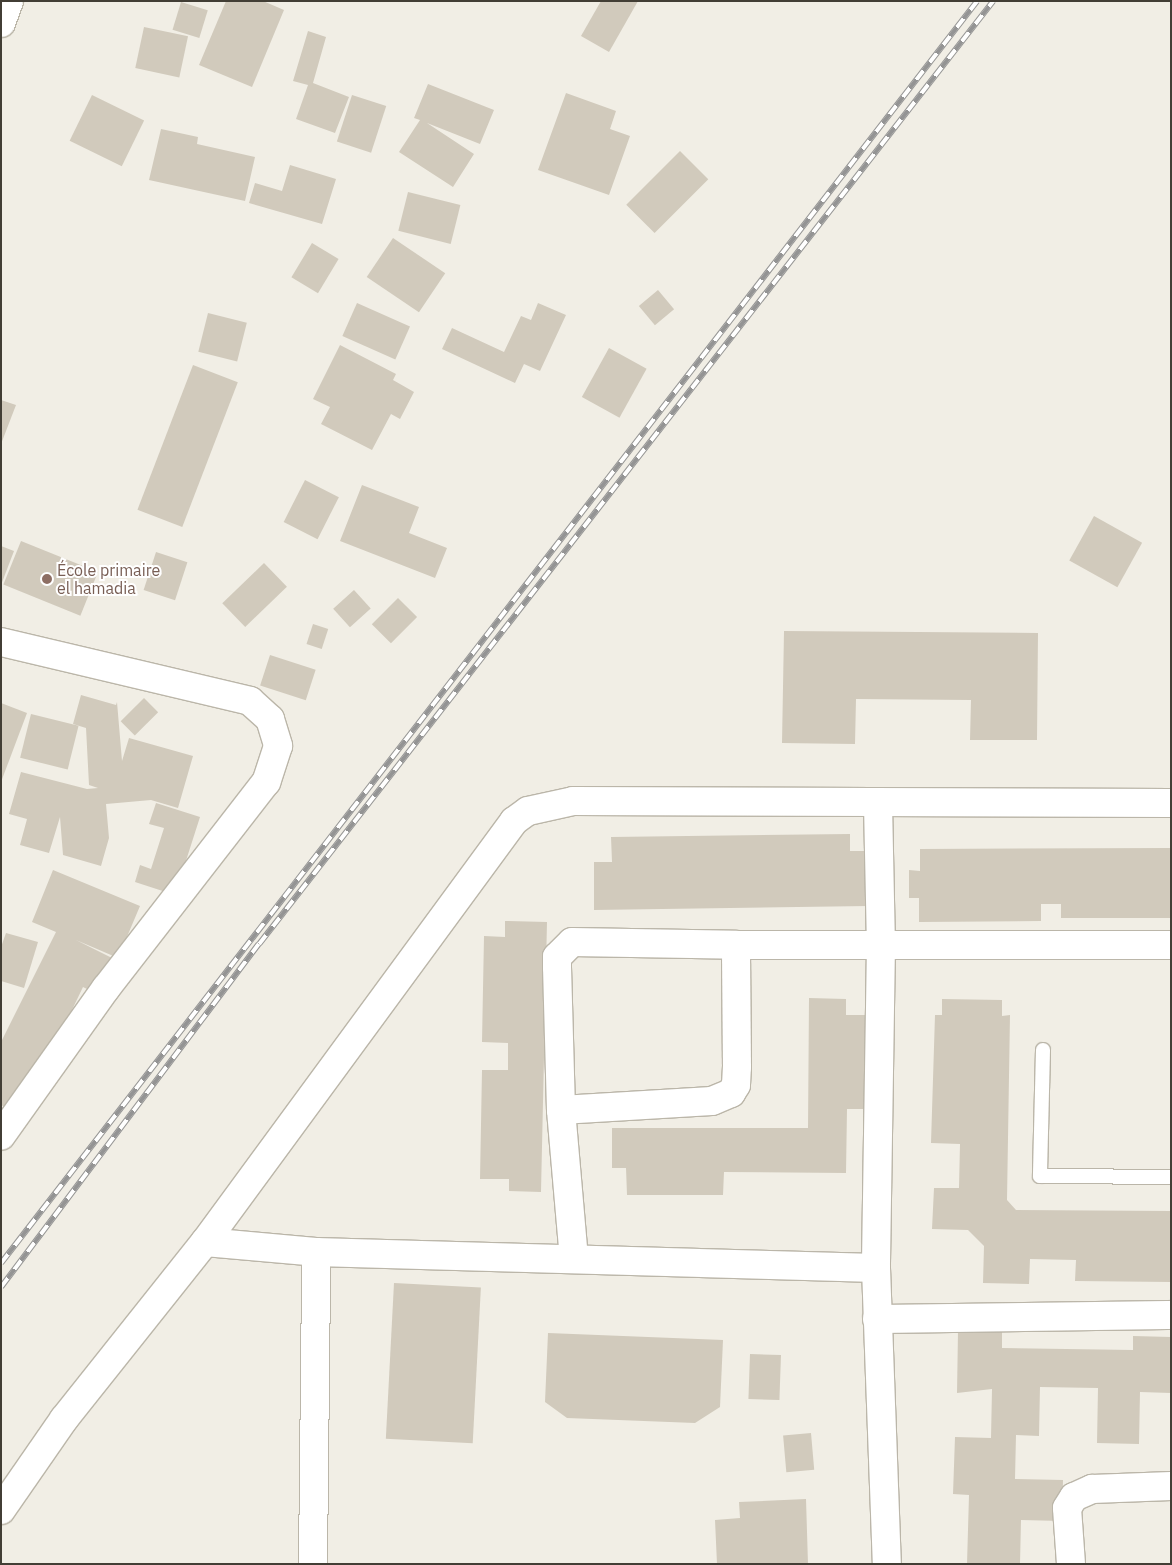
<!DOCTYPE html>
<html>
<head>
<meta charset="utf-8">
<style>
  body { margin:0 }
  #map { position:relative; width:1172px; height:1565px; overflow:hidden; background:#f1eee5; font-family:"IBM Plex Sans",sans-serif }
  div>[style] { position:absolute }
  [style*='--x'] { left:calc(var(--x)*1px); top:calc(var(--y)*1px); width:calc(var(--w)*1px); rotate:calc(var(--a)*1deg) }
  .building>* { inset:0; background:#d1cabc; transform-origin:0 0 }
  .roads { filter:drop-shadow(1px 0 #bbb6a9) drop-shadow(-1px 0 #bbb6a9) drop-shadow(0 1px #bbb6a9) drop-shadow(0 -1px #bbb6a9) }
  .service>* { height:14px; margin:-7px; padding:0 7px; transform-origin:7px; border-radius:7px; background:#fff }
  .minor>* { height:28px; margin:-14px; padding:0 14px; transform-origin:14px; border-radius:14px; background:#fff }
  .rail>* { height:5.5px; margin-top:-2.75px; transform-origin:0; background:repeating-linear-gradient(90deg,#fff 0 11px,#949494 0 22px); box-sizing:border-box; border-block:1px solid #949494 }
  .dots>* { width:14px; height:14px; translate:-50% -50%; box-sizing:border-box; border:2px solid #fff; border-radius:50% }
  span { translate:-50% -50%; white-space:nowrap; text-align:center; line-height:1.15; -webkit-text-stroke:4px #fff; paint-order:stroke }
  .education-label { font-size:16px; color:#785e54 }
  .left { translate:0 -50%; text-align:left }
  .frame { position:absolute; inset:0; border:2px solid #423e35; pointer-events:none }
</style>
</head>
<body>
<div id="map">
  <div class="building">
    <div style="clip-path:polygon(226px 1px,263px 1px,284px 10px,252px 87px,199px 65px)"></div>
    <div style="clip-path:polygon(601px 1px,638px 1px,609px 52px,581px 36px)"></div>
    <div style="left:181px;top:2px;width:28px;height:29px;rotate:17deg"></div>
    <div style="left:144px;top:27px;width:45px;height:42px;rotate:12deg"></div>
    <div style="clip-path:polygon(308px 31px,326px 37px,313px 83px,349px 97px,335px 133px,296px 119px,308px 85px,293px 81px)"></div>
    <div style="clip-path:polygon(428px 84px,494px 110px,480px 144px,427px 123px,474px 154px,453px 187px,399px 152px,420px 120px,414px 118px)"></div>
    <div style="clip-path:polygon(566px 93px,616px 111px,610px 129px,630px 136px,609px 195px,538px 170px)"></div>
    <div style="left:92px;top:95px;width:58px;height:51px;rotate:26deg"></div>
    <div style="left:352px;top:95px;width:36px;height:49px;rotate:18deg"></div>
    <div style="clip-path:polygon(161px 129px,198px 137px,197px 144px,255px 157px,245px 201px,149px 180px)"></div>
    <div style="left:680px;top:151px;width:40px;height:76px;rotate:45deg"></div>
    <div style="clip-path:polygon(290px 165px,336px 179px,322px 224px,249px 203px,255px 183px,282px 191px)"></div>
    <div style="left:408px;top:192px;width:54px;height:40px;rotate:14deg"></div>
    <div style="left:393px;top:238px;width:63px;height:47px;rotate:34deg"></div>
    <div style="left:312px;top:243px;width:31px;height:40px;rotate:31deg"></div>
    <div style="left:658px;top:290px;width:25px;height:25px;rotate:50deg"></div>
    <div style="left:357px;top:303px;width:58px;height:36px;rotate:24deg"></div>
    <div style="clip-path:polygon(538px 303px,566px 315px,540px 371px,524px 364px,515px 383px,442px 349px,452px 328px,504px 352px,521px 316px,531px 320px)"></div>
    <div style="left:208px;top:313px;width:40px;height:40px;rotate:14deg"></div>
    <div style="clip-path:polygon(340px 345px,396px 374px,393px 380px,414px 392px,400px 419px,391px 414px,372px 450px,321px 424px,330px 407px,313px 399px)"></div>
    <div style="left:609px;top:348px;width:43px;height:56px;rotate:29deg"></div>
    <div style="left:193px;top:365px;width:48px;height:155px;rotate:21deg"></div>
    <div style="clip-path:polygon(1px 400px,16px 405px,1px 444px)"></div>
    <div style="left:305px;top:480px;width:38px;height:47px;rotate:27deg"></div>
    <div style="clip-path:polygon(362px 485px,419px 507px,409px 533px,447px 548px,435px 578px,340px 541px)"></div>
    <div style="left:1094px;top:516px;width:55px;height:51px;rotate:29deg"></div>
    <div style="left:21px;top:541px;width:83px;height:47px;rotate:22deg"></div>
    <div style="clip-path:polygon(1px 546px,14px 551px,1px 585px)"></div>
    <div style="left:156px;top:552px;width:33px;height:40px;rotate:18deg"></div>
    <div style="left:264px;top:563px;width:33px;height:58px;rotate:46deg"></div>
    <div style="left:354px;top:590px;width:25px;height:28px;rotate:48deg"></div>
    <div style="left:398px;top:598px;width:27px;height:37px;rotate:45deg"></div>
    <div style="left:313px;top:624px;width:16px;height:21px;rotate:18deg"></div>
    <div style="clip-path:polygon(784px 631px,1038px 633px,1037px 740px,970px 740px,971px 700px,856px 699px,855px 744px,782px 743px)"></div>
    <div style="left:270px;top:655px;width:48px;height:32px;rotate:18deg"></div>
    <div style="clip-path:polygon(81px 695px,116px 705px,117px 702px,122px 761px,129px 738px,193px 756px,178px 808px,151px 800px,106px 804px,109px 838px,101px 866px,63px 855px,60px 817px,49px 853px,20px 845px,27px 819px,9px 814px,21px 772px,87px 789px,98px 788px,89px 785px,86px 728px,73px 724px)"></div>
    <div style="left:144px;top:698px;width:20px;height:33px;rotate:45deg"></div>
    <div style="clip-path:polygon(1px 703px,27px 713px,1px 782px)"></div>
    <div style="left:31px;top:714px;width:49px;height:45px;rotate:14deg"></div>
    <div style="clip-path:polygon(156px 803px,200px 817px,175px 895px,135px 882px,140px 865px,151px 869px,164px 828px,149px 824px)"></div>
    <div style="clip-path:polygon(850px 834px,850px 851px,868px 851px,868px 906px,594px 910px,594px 862px,612px 862px,611px 837px)"></div>
    <div style="clip-path:polygon(1171px 848px,1171px 918px,1061px 918px,1061px 904px,1041px 904px,1041px 921px,919px 922px,919px 898px,909px 898px,909px 870px,920px 871px,920px 849px)"></div>
    <div style="clip-path:polygon(53px 870px,140px 906px,118px 958px,76px 940px,118px 961px,101px 996px,83px 987px,46px 1064px,27px 1118px,1px 1105px,1px 1042px,56px 932px,32px 922px)"></div>
    <div style="clip-path:polygon(505px 921px,547px 922px,541px 1192px,509px 1191px,509px 1179px,480px 1179px,482px 1070px,508px 1070px,508px 1043px,482px 1042px,484px 936px,505px 937px)"></div>
    <div style="clip-path:polygon(6px 933px,38px 942px,24px 988px,1px 981px,1px 947px)"></div>
    <div style="clip-path:polygon(809px 998px,846px 999px,846px 1015px,867px 1015px,866px 1109px,847px 1109px,846px 1173px,724px 1172px,723px 1195px,627px 1195px,626px 1168px,612px 1168px,612px 1128px,808px 1128px)"></div>
    <div style="clip-path:polygon(942px 999px,1002px 1000px,1002px 1016px,1010px 1015px,1007px 1200px,1016px 1210px,1171px 1211px,1171px 1282px,1075px 1281px,1076px 1260px,1030px 1259px,1029px 1284px,983px 1283px,984px 1246px,968px 1230px,932px 1229px,934px 1188px,959px 1188px,960px 1144px,931px 1143px,935px 1015px,942px 1015px)"></div>
    <div style="left:394px;top:1283px;width:87px;height:156px;rotate:3deg"></div>
    <div style="clip-path:polygon(958px 1331px,1002px 1332px,1002px 1348px,1133px 1350px,1133px 1336px,1171px 1337px,1171px 1393px,1140px 1392px,1139px 1444px,1097px 1443px,1098px 1388px,1040px 1387px,1039px 1436px,1016px 1435px,1015px 1479px,1063px 1480px,1062px 1521px,1021px 1520px,1020px 1564px,967px 1564px,969px 1495px,953px 1494px,955px 1437px,991px 1438px,992px 1389px,957px 1393px)"></div>
    <div style="clip-path:polygon(548px 1333px,723px 1340px,720px 1407px,695px 1423px,567px 1418px,545px 1402px)"></div>
    <div style="left:750px;top:1354px;width:31px;height:45px;rotate:2deg"></div>
    <div style="left:811px;top:1433px;width:37px;height:28px;rotate:85deg"></div>
    <div style="clip-path:polygon(806px 1499px,808px 1564px,717px 1564px,715px 1520px,740px 1518px,739px 1502px)"></div>
  </div>
  <div class="roads">
    <div class="service">
      <div style="--x:1043;--y:1050;--w:126;--a:91.4"></div>
      <div style="--x:1040;--y:1176;--w:131;--a:0.4"></div>
    </div>
    <div class="minor">
      <div style="--x:1;--y:23;--w:23;--a:-70"></div>
      <div style="--x:1;--y:642;--w:256;--a:13.3"></div>
      <div style="--x:250;--y:701;--w:27;--a:42"></div>
      <div style="--x:270;--y:719;--w:28;--a:73"></div>
      <div style="--x:278;--y:746;--w:38;--a:108"></div>
      <div style="--x:266;--y:782;--w:261;--a:127.8"></div>
      <div style="--x:106;--y:988;--w:181;--a:125.4"></div>
      <div style="--x:878;--y:804;--w:140;--a:88.8"></div>
      <div style="--x:881;--y:944;--w:324;--a:90.9"></div>
      <div style="--x:876;--y:1268;--w:296;--a:87.9"></div>
      <div style="--x:561;--y:1110;--w:151;--a:-3.4"></div>
      <div style="--x:712;--y:1101;--w:21;--a:-23"></div>
      <div style="--x:731;--y:1093;--w:9;--a:-58"></div>
      <div style="--x:736;--y:1085;--w:18;--a:-87"></div>
      <div style="--x:737;--y:1067;--w:122;--a:-90.5"></div>
      <div style="--x:205;--y:1242;--w:111;--a:5.1"></div>
      <div style="--x:316;--y:1252;--w:560;--a:1.64"></div>
      <div style="--x:574;--y:1259;--w:150;--a:-95"></div>
      <div style="--x:561;--y:1110;--w:143;--a:-91.6"></div>
      <div style="--x:557;--y:967;--w:10;--a:-90"></div>
      <div style="--x:557;--y:957;--w:21;--a:-45"></div>
      <div style="--x:572;--y:942;--w:164;--a:1"></div>
      <div style="--x:736;--y:945;--w:435;--a:0"></div>
      <div style="--x:877;--y:1319;--w:294;--a:-0.8"></div>
      <div style="--x:1;--y:1510;--w:111;--a:-55.3"></div>
      <div style="--x:64;--y:1419;--w:226;--a:-51.5"></div>
      <div style="--x:205;--y:1242;--w:522;--a:-53.72"></div>
      <div style="--x:514;--y:821;--w:17;--a:-36"></div>
      <div style="--x:528;--y:811;--w:46;--a:-12.5"></div>
      <div style="--x:573;--y:801;--w:598;--a:0.19"></div>
      <div style="--x:313;--y:1564;--w:312;--a:-89.4"></div>
      <div style="--x:1071;--y:1564;--w:56;--a:-94.1"></div>
      <div style="--x:1067;--y:1508;--w:13;--a:-58"></div>
      <div style="--x:1074;--y:1497;--w:20;--a:-24"></div>
      <div style="--x:1092;--y:1489;--w:79;--a:-2.2"></div>
    </div>
  </div>
  <div class="rail">
    <div style="--x:1;--y:1263;--w:1595;--a:-52.28"></div>
    <div style="--x:1;--y:1287;--w:429;--a:-53.1"></div>
    <div style="--x:259;--y:944;--w:1195;--a:-52.1"></div>
  </div>
  <div class="dots">
    <div style="left:47px;top:579px;background:#8d6e63"></div>
  </div>
  <div class="education-label">
    <span class="left" style="left:57px;top:579px">École primaire<br>el hamadia</span>
  </div>
  <div class="frame"></div>
</div>
</body>
</html>
